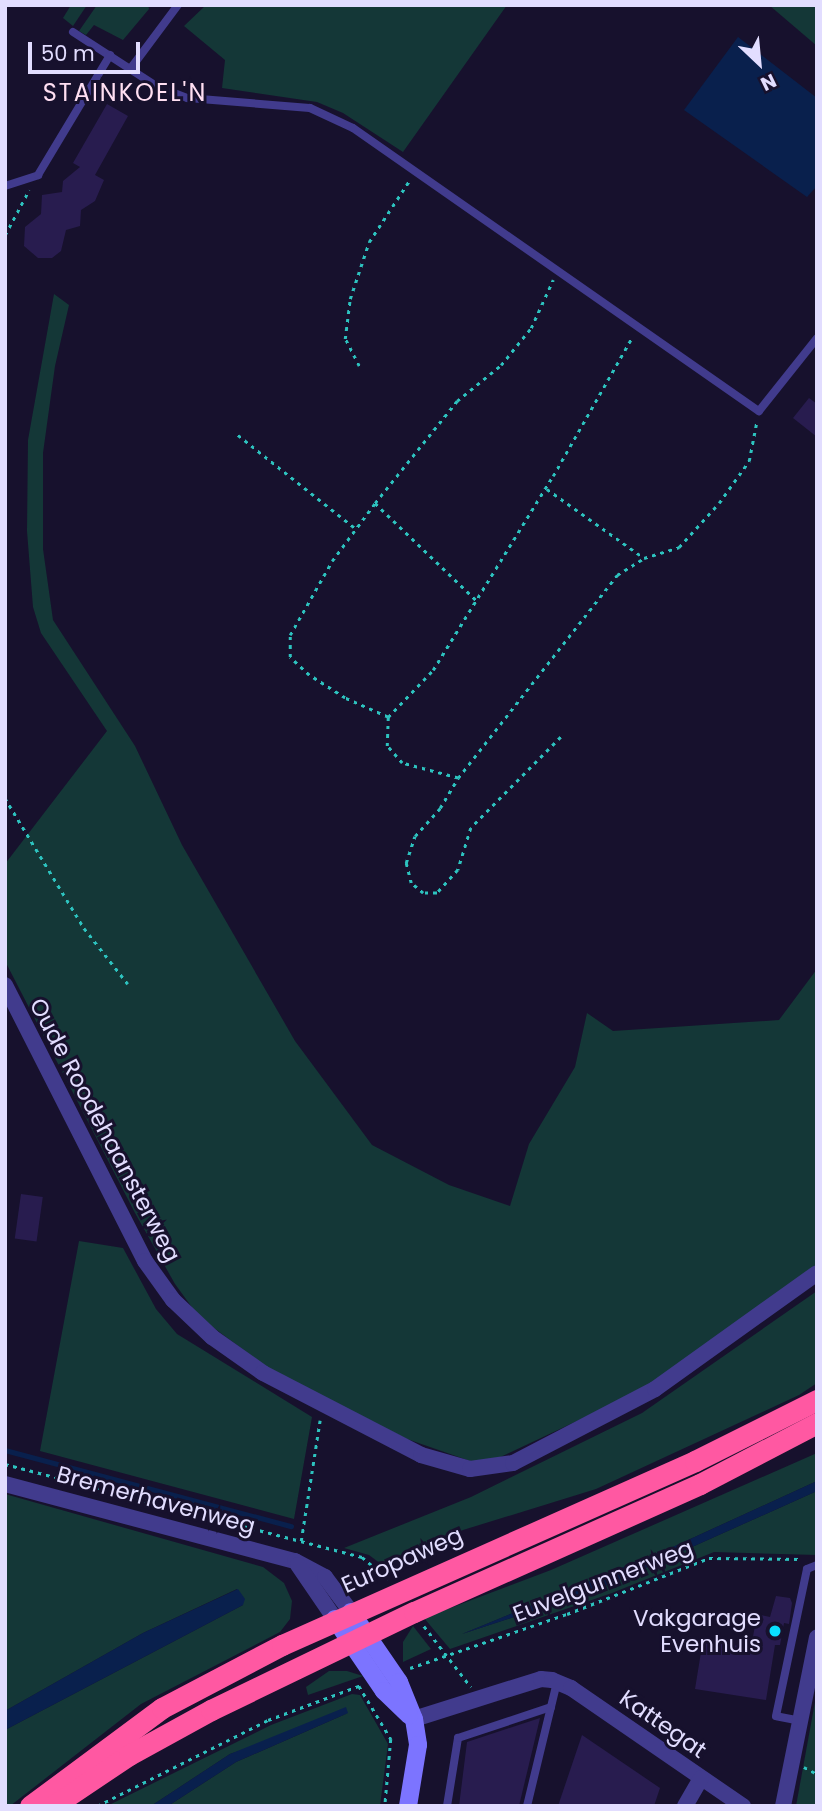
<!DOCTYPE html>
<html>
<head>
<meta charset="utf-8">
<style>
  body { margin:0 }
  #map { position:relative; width:822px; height:1811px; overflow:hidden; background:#17112d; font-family:Poppins,sans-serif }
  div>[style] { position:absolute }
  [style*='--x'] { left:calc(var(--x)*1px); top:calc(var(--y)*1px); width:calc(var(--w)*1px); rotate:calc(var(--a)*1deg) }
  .green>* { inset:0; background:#143737 }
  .water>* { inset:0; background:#09204d }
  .stream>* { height:4.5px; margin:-2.25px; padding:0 2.25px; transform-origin:2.25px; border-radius:2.25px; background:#09204d }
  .building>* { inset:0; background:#281c4f; transform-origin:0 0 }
  .path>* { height:2.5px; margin-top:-1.25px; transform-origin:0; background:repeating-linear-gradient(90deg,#2dc3bf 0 3.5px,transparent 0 8.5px) }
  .lane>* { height:8px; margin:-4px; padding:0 4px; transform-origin:4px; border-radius:4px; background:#413b8d }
  .street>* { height:16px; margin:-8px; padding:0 8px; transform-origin:8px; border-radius:8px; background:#413b8d }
  .secondary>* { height:18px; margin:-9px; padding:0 9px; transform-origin:9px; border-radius:9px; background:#7c74ff }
  .highway>* { height:21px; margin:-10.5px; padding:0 10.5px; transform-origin:10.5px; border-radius:10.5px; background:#ff58a2 }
  .dots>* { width:19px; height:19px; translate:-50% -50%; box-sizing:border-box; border:4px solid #17112d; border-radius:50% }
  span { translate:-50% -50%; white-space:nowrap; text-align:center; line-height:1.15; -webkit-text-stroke:6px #17112d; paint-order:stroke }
  .street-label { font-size:23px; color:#e2ddff }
  .poi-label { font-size:23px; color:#e2ddff }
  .right { translate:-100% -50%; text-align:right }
  .neighbourhood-label { font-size:24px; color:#ffdff2; letter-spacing:2px }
  .frame { position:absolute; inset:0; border:7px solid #e2ddff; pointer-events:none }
  .north { position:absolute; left:724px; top:28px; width:70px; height:70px; -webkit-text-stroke:5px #17112d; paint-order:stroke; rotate:154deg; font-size:19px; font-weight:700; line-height:28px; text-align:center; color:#e2ddff }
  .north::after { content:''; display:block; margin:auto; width:24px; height:32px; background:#e2ddff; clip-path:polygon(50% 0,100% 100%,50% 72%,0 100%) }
  .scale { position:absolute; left:28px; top:42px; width:112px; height:32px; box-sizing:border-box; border:4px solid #e2ddff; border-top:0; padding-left:9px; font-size:21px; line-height:24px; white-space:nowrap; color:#e2ddff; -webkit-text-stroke:5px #17112d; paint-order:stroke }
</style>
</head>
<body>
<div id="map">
  <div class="green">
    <div style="clip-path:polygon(71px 5px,87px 5px,73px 26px,63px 18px)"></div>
    <div style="clip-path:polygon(97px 5px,148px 5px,149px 9px,123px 40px,94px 25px,86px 35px,79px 31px)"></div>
    <div style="clip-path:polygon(206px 5px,507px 5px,403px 152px,343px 113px,317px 102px,222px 88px,225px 60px,184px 26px)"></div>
    <div style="clip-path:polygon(769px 5px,817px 5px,817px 46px)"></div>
    <div style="clip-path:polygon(54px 294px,69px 305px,55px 366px,43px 453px,43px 549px,53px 620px,135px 746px,182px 845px,295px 1041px,372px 1145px,449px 1185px,510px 1206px,529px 1144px,575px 1067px,587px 1013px,613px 1031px,779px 1020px,817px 969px,817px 1264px,647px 1388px,492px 1461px,473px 1462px,407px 1439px,271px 1370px,199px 1317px,175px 1284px,135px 1213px,5px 961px,5px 864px,107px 731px,41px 633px,33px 607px,27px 531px,28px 440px)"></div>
    <div style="clip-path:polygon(79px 1241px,123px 1248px,156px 1309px,177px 1334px,312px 1417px,294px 1519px,40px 1451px)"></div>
    <div style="clip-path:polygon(817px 1291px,817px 1383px,799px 1395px,596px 1489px,463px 1530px,385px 1567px,369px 1555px,344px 1548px,471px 1497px,642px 1413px)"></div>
    <div style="clip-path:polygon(817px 1453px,817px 1481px,675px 1546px,462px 1634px,596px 1590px,817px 1491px,817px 1555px,714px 1552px,612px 1593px,450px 1649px,424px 1618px,551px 1570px)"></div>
    <div style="clip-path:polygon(5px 1494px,263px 1567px,284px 1583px,292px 1601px,290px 1619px,280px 1632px,141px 1704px,10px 1806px,5px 1806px,5px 1730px,243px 1605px,237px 1589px,143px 1633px,5px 1711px)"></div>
    <div style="clip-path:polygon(413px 1626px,431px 1649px,403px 1662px,403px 1642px)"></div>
    <div style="clip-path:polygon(329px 1671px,347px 1671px,363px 1676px,308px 1695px,306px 1687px)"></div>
    <div style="clip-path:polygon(817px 1691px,817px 1806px,796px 1806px)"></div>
    <div style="clip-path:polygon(352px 1694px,360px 1695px,388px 1744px,380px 1806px,168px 1806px,236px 1762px,348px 1713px,230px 1754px,151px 1806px,107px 1806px,271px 1725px)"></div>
  </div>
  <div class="water">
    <div style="clip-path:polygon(738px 37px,817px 98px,817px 186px,807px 197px,684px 110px)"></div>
    <div style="clip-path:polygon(817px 1481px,817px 1491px,596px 1590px,462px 1634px,675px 1546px)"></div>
    <div style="clip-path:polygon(238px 1589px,245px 1599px,243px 1605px,5px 1730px,5px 1711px,143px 1633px)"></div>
    <div style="clip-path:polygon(346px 1707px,348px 1713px,236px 1762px,168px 1806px,151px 1806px,230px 1754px)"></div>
  </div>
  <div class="stream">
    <div style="--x:5;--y:1450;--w:296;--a:14.9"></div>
  </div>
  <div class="building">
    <div style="clip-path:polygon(107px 104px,128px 116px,95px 175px,104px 180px,95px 201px,81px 210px,80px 226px,66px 230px,61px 251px,52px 258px,38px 258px,24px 246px,25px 227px,41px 214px,42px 195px,62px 192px,63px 181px,80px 167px,73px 163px)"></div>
    <div style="clip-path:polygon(809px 398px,817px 404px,817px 437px,793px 418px)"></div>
    <div style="left:21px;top:1194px;width:22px;height:45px;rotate:8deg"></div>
    <div style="clip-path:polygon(776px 1596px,790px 1598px,792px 1603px,789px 1624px,784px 1623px,780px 1645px,775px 1645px,766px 1700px,695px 1689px,703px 1640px,751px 1648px,757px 1614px,770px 1617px)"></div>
    <div style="clip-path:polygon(540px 1718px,519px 1806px,459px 1806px,467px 1742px)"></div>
    <div style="clip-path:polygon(582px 1735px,660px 1788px,654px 1806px,558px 1806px)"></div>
  </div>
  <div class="path">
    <div style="--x:5;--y:235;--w:51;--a:-61.9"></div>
    <div style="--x:359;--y:366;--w:30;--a:-117"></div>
    <div style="--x:345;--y:339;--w:40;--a:-82.9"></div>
    <div style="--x:350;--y:299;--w:60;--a:-71.6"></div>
    <div style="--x:369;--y:242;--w:73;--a:-56.7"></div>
    <div style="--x:238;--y:435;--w:151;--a:38.5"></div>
    <div style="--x:547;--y:489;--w:119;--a:35.4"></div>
    <div style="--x:375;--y:503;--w:140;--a:43.8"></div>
    <div style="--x:388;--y:717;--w:47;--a:-156.2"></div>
    <div style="--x:345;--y:698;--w:43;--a:-147.4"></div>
    <div style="--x:309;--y:675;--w:26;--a:-137"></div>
    <div style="--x:290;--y:657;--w:22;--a:-90"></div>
    <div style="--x:290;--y:635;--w:85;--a:-60.4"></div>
    <div style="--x:332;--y:561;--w:72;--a:-53.4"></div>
    <div style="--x:375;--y:503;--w:131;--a:-51.2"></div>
    <div style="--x:457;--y:401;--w:57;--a:-39.3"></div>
    <div style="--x:501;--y:365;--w:48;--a:-51"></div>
    <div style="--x:531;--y:328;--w:53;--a:-65.4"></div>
    <div style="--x:561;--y:737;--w:128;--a:134.7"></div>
    <div style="--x:471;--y:828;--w:44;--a:107.2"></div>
    <div style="--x:458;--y:870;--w:31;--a:132"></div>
    <div style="--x:437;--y:893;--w:14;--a:180"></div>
    <div style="--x:423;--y:893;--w:16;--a:-140"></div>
    <div style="--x:411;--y:883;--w:21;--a:-104"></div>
    <div style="--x:406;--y:863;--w:28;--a:-72"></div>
    <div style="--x:415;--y:836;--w:38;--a:-48"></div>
    <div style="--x:440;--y:808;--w:35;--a:-59"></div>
    <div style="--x:458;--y:778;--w:258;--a:-51.9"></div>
    <div style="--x:617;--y:575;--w:32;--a:-32"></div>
    <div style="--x:644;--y:558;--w:37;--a:-17"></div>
    <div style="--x:679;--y:547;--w:59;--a:-47.7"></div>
    <div style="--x:719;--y:503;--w:52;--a:-54.5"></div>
    <div style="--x:749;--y:461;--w:42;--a:-79"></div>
    <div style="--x:458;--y:778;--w:58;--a:-165"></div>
    <div style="--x:402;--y:763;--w:23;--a:-131"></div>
    <div style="--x:387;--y:746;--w:29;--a:-88"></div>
    <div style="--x:388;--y:717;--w:65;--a:-46.2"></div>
    <div style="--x:433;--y:670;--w:228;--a:-58.3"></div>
    <div style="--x:553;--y:476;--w:161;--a:-60.3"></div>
    <div style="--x:5;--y:798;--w:152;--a:58.7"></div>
    <div style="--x:84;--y:928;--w:71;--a:51.8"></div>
    <div style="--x:5;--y:1464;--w:369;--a:14.6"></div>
    <div style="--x:362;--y:1557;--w:34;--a:40"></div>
    <div style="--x:301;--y:1541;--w:122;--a:-81.1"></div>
    <div style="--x:424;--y:1626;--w:77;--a:52.4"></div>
    <div style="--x:410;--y:1668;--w:166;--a:-19"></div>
    <div style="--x:567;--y:1614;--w:153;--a:-21.5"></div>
    <div style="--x:709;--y:1558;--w:91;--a:0.6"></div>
    <div style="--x:359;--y:1686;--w:62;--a:58.9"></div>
    <div style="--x:391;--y:1739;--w:67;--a:95.1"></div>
    <div style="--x:804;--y:1767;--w:15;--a:28"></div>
    <div style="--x:97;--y:1806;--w:191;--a:-26.7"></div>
    <div style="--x:268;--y:1720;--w:99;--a:-20.6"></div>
  </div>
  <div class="lane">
    <div style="--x:73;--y:32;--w:99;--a:33"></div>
    <div style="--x:156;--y:86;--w:34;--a:21"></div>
    <div style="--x:188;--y:98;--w:122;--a:4.7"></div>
    <div style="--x:310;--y:108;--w:47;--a:24.9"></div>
    <div style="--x:353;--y:128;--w:495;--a:34.9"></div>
    <div style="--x:759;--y:411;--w:93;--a:-51.5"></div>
    <div style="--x:131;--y:68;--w:79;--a:-53.3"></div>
    <div style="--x:5;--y:186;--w:35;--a:-18"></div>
    <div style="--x:38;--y:175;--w:140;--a:-59"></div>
    <div style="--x:801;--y:1721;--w:25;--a:-169"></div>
    <div style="--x:776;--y:1716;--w:150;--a:-78.1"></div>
    <div style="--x:807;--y:1569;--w:11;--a:-22"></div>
    <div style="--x:447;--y:1806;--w:69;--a:-80.8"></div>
    <div style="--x:458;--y:1738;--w:98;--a:-18.4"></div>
    <div style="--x:527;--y:1806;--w:128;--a:-76.4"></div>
  </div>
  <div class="street">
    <div style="--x:5;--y:985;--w:309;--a:63.1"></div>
    <div style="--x:145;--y:1261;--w:48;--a:54.3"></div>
    <div style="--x:173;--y:1300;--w:54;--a:43.5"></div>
    <div style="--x:212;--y:1337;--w:62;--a:35.2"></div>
    <div style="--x:263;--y:1373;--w:178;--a:27.4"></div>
    <div style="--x:421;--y:1455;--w:51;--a:15.9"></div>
    <div style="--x:470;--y:1469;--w:43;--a:-7.9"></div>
    <div style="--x:513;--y:1463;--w:160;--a:-27.5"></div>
    <div style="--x:655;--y:1389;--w:199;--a:-35.6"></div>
    <div style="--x:5;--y:1484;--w:300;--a:14.9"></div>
    <div style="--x:295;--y:1561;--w:34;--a:28"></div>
    <div style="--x:325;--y:1577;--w:44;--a:53.4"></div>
    <div style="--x:298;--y:1565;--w:65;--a:55.6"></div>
    <div style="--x:414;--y:1719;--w:133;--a:-17.5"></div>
    <div style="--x:541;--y:1679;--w:11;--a:5"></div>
    <div style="--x:552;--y:1680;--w:21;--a:23"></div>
    <div style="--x:571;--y:1688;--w:209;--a:34.5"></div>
    <div style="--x:685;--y:1806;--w:32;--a:-60"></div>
    <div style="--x:783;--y:1806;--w:172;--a:-78.6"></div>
  </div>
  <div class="secondary">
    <div style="--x:351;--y:1612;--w:85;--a:55.6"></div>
    <div style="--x:399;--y:1682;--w:40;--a:68"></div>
    <div style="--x:414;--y:1719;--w:26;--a:81"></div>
    <div style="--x:418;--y:1745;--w:62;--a:99.3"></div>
    <div style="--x:335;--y:1619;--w:87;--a:55.8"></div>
    <div style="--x:384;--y:1691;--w:35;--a:44"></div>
  </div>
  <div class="highway">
    <div style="--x:30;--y:1806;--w:164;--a:-36.6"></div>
    <div style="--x:162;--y:1708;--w:136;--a:-27.7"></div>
    <div style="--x:282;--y:1645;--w:452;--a:-24"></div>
    <div style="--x:695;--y:1461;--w:136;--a:-26.6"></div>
    <div style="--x:53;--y:1806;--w:92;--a:-33.9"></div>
    <div style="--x:129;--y:1755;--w:94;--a:-28.8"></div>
    <div style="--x:211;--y:1710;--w:225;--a:-25.8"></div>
    <div style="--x:414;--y:1612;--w:313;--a:-24.1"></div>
    <div style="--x:700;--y:1484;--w:132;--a:-27.5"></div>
  </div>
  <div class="dots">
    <div style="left:775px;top:1631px;background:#09deff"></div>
  </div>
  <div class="street-label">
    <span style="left:105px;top:1130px;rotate:62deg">Oude Roodehaansterweg</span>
    <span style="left:156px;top:1500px;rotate:15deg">Bremerhavenweg</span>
    <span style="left:402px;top:1560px;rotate:-24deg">Europaweg</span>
    <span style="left:603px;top:1581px;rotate:-21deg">Euvelgunnerweg</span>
    <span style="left:663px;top:1724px;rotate:35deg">Kattegat</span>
  </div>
  <div class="poi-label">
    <span class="right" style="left:761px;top:1631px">Vakgarage<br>Evenhuis</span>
  </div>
  <div class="neighbourhood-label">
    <span style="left:125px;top:93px">STAINKOEL'N</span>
  </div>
  <div class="frame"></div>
  <div class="north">N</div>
  <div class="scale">50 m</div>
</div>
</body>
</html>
